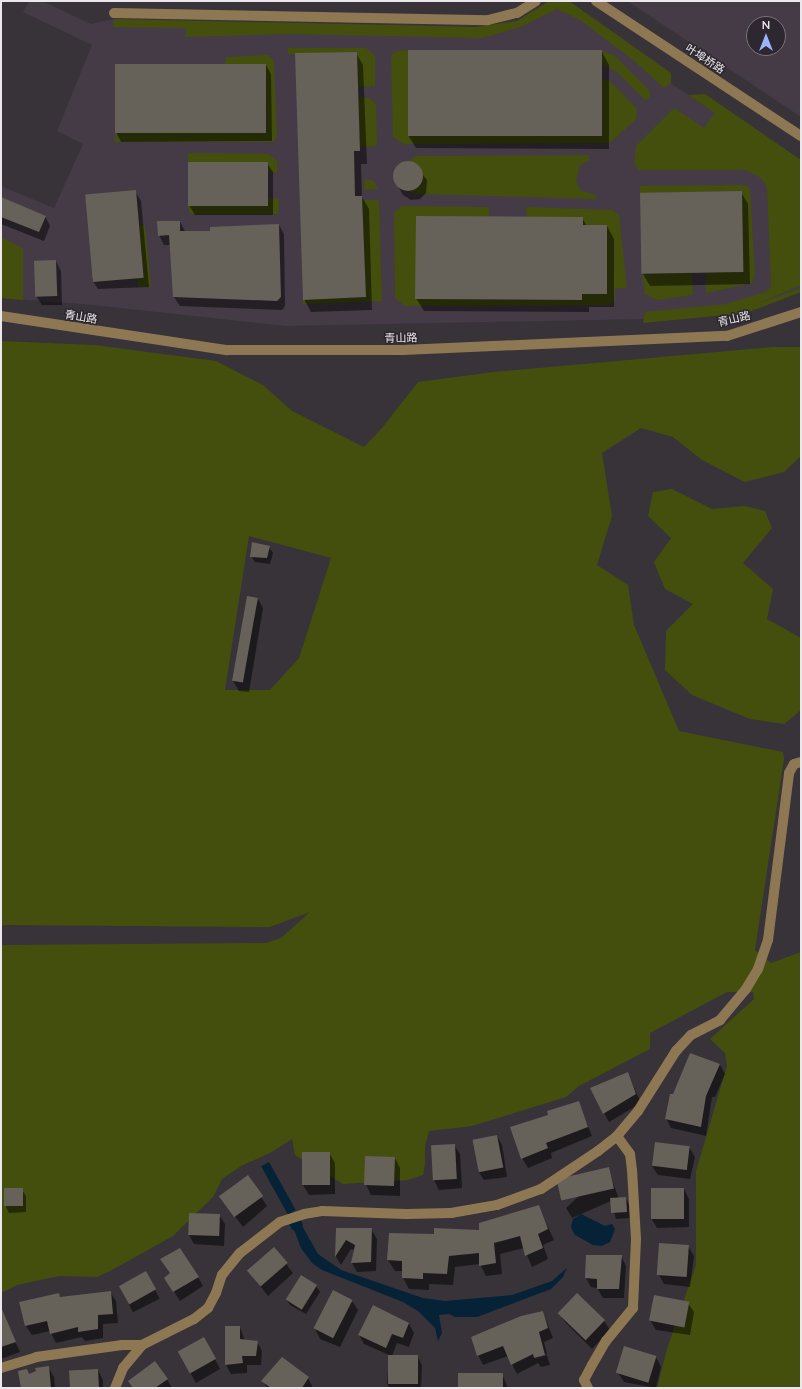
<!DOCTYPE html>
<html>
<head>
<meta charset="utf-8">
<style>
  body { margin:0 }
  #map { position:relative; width:802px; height:1389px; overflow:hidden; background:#383239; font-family:Lato,"Noto Sans SC",sans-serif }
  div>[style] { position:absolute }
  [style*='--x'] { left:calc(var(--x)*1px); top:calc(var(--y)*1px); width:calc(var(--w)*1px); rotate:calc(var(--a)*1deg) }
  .built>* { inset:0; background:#443b46 }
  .green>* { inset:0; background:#444f0d }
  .water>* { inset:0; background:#062237; transform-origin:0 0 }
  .shadow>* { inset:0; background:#0007; transform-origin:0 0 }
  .canal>* { height:12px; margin:-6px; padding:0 6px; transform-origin:6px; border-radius:6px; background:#062237 }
  .building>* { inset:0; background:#666159; transform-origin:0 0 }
  .round { border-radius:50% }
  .minor>* { height:10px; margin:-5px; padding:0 5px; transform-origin:5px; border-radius:5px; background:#8e7853 }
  span { translate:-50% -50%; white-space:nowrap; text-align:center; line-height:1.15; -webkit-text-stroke:3px #2d282f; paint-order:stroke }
  .street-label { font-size:11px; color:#ebe7ec }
  .frame { position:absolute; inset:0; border:2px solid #ebe7ec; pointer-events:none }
  .north { position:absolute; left:746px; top:16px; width:40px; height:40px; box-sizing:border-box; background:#2d282f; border:1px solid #79747b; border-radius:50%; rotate:0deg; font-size:11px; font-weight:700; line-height:16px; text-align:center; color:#ebe7ec }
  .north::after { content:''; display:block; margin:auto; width:14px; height:18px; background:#9cb4fd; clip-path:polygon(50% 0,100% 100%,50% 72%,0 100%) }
</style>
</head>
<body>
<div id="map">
  <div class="built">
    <div style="clip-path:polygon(29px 1px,42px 1px,91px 24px,114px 19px,476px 27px,517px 21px,546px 3px,554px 1px,664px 79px,801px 169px,801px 288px,745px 309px,644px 319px,285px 326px,83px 304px,1px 298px,1px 186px,54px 208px,83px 144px,57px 131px,92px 45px,23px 12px)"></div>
    <div style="clip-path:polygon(evenodd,801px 1px,801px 117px,629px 2px,630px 1px,801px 1px,754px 24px,778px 24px,778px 48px,754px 48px,754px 24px)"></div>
  </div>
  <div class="green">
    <div style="clip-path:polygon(549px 1px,569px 1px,671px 73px,671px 83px,664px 88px,633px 60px,580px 20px,557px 9px,523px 26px,483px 38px,287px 34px,186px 37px,186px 28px,113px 27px,114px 19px,476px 27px,517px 21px)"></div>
    <div style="clip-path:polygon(288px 48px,366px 48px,375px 56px,375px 86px,358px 87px,357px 52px,288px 54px)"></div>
    <div style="clip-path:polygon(408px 50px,408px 136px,602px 136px,602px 80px,610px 81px,637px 109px,636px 119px,610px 143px,404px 144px,393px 137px,391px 55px,398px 51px)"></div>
    <div style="clip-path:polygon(602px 51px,614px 55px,649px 90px,651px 95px,646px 101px,617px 72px,602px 64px)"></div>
    <div style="clip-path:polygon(269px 55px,274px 62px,277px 136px,274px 142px,115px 142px,115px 133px,267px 132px,266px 64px,225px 64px,226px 57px)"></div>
    <div style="clip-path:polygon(705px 94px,801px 160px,801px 285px,754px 305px,801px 288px,801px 292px,746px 313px,643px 323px,645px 312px,726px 304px,766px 292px,771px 286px,767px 187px,761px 178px,745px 170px,639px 170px,634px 163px,636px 146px,674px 108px,704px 128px,715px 113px,688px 95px)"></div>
    <div style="clip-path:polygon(358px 97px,369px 98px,376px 104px,377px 146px,360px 147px)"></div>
    <div style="clip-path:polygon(188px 153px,269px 154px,277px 161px,278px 172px,268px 172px,268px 162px,188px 162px)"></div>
    <div style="clip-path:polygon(588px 155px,590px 160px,580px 165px,576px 181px,581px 191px,597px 195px,595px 199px,417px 194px,409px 191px,418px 187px,423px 179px,419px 165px,410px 161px,415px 156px)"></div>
    <div style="clip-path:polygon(365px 179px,374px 181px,378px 189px,364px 190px)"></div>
    <div style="clip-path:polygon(745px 185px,750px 189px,755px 274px,752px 283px,706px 293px,706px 273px,743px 272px,741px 191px,640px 193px,640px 186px)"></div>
    <div style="clip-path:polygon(279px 198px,278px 214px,190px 214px,188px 206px)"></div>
    <div style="clip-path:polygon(362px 200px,379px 200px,382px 301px,303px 304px,303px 300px,365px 297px)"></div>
    <div style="clip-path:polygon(402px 206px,489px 207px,489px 217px,416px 216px,416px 299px,582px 300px,582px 294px,607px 294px,607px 226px,583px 225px,527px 217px,526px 207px,612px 210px,619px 215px,627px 288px,615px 288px,615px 300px,609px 305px,405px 306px,395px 298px,394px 213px)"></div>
    <div style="clip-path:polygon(139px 225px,145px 225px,151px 287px,138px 287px,137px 278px,144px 278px)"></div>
    <div style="clip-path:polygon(1px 237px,23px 248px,23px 300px,1px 298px)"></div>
    <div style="clip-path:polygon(692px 273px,693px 295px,658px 300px,645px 294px,642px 274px)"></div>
    <div style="clip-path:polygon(evenodd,1px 341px,95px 345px,216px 361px,263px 385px,292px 411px,364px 447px,382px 428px,418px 382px,493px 372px,773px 347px,801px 347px,801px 456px,784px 472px,745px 482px,702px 460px,673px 437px,641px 428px,602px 453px,612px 516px,597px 565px,628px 585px,634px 625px,679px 731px,783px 752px,784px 759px,755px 950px,771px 963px,801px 952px,801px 1388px,657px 1388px,667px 1349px,696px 1265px,696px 1171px,727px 1066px,725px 1053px,710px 1039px,754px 999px,753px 992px,727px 992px,650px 1033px,650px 1049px,579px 1086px,566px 1097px,472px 1126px,429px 1131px,425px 1146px,425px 1164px,423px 1175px,408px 1180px,343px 1184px,295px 1155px,292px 1139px,272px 1152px,241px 1166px,222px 1179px,213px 1197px,173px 1236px,110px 1271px,97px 1277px,59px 1276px,17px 1285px,1px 1293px,1px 945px,266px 943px,281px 938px,310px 912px,270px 927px,1px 925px,1px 341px,249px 536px,331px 558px,299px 658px,270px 690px,225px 690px,249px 536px)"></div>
    <div style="clip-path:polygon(672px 489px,712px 509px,745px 506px,765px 511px,772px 528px,743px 563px,773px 589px,767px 619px,801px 638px,801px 710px,784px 724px,750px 719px,692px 695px,665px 670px,666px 631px,693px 604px,665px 589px,654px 562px,671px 538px,648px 516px,653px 492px)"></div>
  </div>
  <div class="water">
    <div style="left:269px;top:1162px;width:55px;height:9px;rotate:61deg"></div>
    <div style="clip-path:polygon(581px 1214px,605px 1226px,612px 1224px,615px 1229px,610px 1242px,602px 1246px,593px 1245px,575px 1235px,571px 1227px,573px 1219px)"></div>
    <div style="clip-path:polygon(301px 1224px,318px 1254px,341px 1270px,423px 1298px,445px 1301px,512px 1295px,552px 1281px,567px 1268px,563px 1277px,551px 1289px,477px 1317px,455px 1317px,449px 1314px,439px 1315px,442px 1333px,438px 1341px,435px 1328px,418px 1311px,403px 1302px,322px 1270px,312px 1263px,301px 1248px,293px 1227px)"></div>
  </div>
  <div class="shadow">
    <div style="clip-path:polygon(602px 52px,609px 65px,609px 149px,416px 148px,408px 135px)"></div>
    <div style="clip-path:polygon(356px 53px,363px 65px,367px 164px,361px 164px,362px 197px,369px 209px,372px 310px,311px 312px,304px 299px)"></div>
    <div style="clip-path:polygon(266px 65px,271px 74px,272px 141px,121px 142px,116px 132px)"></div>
    <div style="clip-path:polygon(267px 163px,273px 172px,273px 215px,195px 215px,189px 205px)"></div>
    <div style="clip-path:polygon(405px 163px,414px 164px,427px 180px,426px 193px,420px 199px,411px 200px,403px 195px,397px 185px,395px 172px)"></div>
    <div style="clip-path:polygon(135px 191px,141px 201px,149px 287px,98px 289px,92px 280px)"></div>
    <div style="clip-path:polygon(741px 192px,748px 204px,750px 284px,650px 286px,643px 274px)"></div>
    <div style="clip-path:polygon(1px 198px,45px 216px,50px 226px,44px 241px,1px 224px)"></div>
    <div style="clip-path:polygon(582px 218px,587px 226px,607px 226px,614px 239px,614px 307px,589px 307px,589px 312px,424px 311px,416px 298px)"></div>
    <div style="clip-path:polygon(180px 222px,185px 231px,211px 232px,279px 225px,284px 234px,285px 306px,282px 310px,180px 306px,174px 297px,170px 245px,164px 245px,159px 235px)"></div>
    <div style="clip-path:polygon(56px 261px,61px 271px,62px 305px,42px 305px,36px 296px)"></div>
    <div style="clip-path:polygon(269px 547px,273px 553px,270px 564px,255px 562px,251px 556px)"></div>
    <div style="clip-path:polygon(258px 599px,263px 608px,249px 692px,239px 691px,233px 681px)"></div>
    <div style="clip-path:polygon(690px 1054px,720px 1065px,725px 1074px,715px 1097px,712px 1097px,706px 1136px,671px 1128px,666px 1118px)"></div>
    <div style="clip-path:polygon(628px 1074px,641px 1103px,609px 1122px,604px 1113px)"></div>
    <div style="clip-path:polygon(578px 1103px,592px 1136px,551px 1153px,552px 1158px,528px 1168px,522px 1158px)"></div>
    <div style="clip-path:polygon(497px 1136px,502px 1145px,507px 1177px,484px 1180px,478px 1171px)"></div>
    <div style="clip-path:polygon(454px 1145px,460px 1154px,462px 1188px,439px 1190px,434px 1180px)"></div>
    <div style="clip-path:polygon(689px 1147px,695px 1157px,690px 1179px,658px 1175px,652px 1166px)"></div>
    <div style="clip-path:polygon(303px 1153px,329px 1153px,335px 1163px,335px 1194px,309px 1195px,303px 1185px)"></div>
    <div style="clip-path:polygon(366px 1157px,395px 1158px,400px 1168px,400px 1196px,371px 1195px,366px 1185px)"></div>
    <div style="clip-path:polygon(608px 1169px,619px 1199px,625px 1198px,629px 1204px,630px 1218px,616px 1219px,611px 1201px,572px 1218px,566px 1208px)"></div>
    <div style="clip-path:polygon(248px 1177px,267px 1206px,243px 1227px,222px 1199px)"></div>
    <div style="clip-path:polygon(684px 1189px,689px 1199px,689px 1227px,657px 1228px,651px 1218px)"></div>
    <div style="clip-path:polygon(22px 1190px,26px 1196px,26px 1212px,9px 1213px,6px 1207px)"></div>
    <div style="clip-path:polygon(538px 1206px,554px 1240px,543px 1245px,548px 1259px,532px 1267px,524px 1248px,500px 1254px,502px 1274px,486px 1276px,480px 1264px,455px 1267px,453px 1285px,429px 1284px,429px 1290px,409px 1289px,403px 1278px,403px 1271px,395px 1271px,388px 1260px,435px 1235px,480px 1231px)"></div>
    <div style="clip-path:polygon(219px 1215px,225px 1224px,224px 1246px,194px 1244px,189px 1235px)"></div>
    <div style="clip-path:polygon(337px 1229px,371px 1229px,377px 1239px,376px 1271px,357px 1272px,352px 1263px,354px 1250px,351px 1249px,341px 1265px,336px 1257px)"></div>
    <div style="clip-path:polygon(688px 1246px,694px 1256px,690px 1287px,664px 1284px,659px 1275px)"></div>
    <div style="clip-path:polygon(274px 1248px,293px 1273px,268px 1296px,249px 1272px)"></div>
    <div style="clip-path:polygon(621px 1256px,626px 1266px,624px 1298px,603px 1298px,597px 1288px,591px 1287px,586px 1278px)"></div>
    <div style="left:146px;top:1272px;width:30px;height:30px;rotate:63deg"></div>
    <div style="clip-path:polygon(198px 1277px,203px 1286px,180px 1301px,171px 1287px)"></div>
    <div style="clip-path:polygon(316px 1286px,320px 1292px,306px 1314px,290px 1305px,286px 1299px)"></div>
    <div style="clip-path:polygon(333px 1291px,352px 1301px,358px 1310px,340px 1347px,320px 1339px,315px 1329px)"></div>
    <div style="clip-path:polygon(110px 1292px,116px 1301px,118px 1323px,103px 1324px,103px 1338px,85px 1341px,82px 1337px,56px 1343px,50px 1331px,32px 1335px,26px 1326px,21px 1302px,58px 1294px,61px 1298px)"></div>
    <div style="clip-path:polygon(688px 1303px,694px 1312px,690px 1335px,656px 1330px,650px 1320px)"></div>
    <div style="clip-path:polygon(543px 1312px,553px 1338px,544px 1342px,547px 1354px,534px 1359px,547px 1355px,550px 1365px,541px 1367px,538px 1363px,517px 1374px,508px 1356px,483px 1365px,478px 1355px)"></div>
    <div style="clip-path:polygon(559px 1313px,604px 1321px,610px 1330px,592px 1349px,565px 1322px)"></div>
    <div style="clip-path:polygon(5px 1320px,20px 1352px,1px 1359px,1px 1321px)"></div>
    <div style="clip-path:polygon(409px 1324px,414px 1333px,409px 1347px,397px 1343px,392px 1356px,417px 1356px,422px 1365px,421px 1388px,390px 1388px,387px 1384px,389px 1355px,364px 1344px,359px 1335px)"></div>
    <div style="clip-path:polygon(240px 1327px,245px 1341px,257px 1342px,262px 1351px,261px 1365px,247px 1365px,247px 1373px,231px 1374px,226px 1365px)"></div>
    <div style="clip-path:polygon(209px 1347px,220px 1369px,196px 1383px,179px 1352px)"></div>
    <div style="clip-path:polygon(656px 1357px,661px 1367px,656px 1388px,624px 1382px,618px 1373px)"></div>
    <div style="clip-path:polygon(48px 1367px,54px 1377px,55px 1388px,22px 1388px,29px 1375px)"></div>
    <div style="clip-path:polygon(98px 1370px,103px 1380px,103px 1388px,70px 1388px)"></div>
    <div style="clip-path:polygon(502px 1374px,508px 1388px,460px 1388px)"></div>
    <div style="clip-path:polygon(308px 1378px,313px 1388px,267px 1388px,263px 1381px)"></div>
    <div style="clip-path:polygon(167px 1379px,172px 1388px,133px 1388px)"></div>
  </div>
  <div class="canal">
    <div style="--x:295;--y:1222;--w:4;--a:63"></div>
  </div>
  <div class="building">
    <div style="left:408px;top:50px;width:194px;height:86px"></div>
    <div style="clip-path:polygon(357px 52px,360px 151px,354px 151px,355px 196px,362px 196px,366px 297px,303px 300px,295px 53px)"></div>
    <div style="left:115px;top:64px;width:151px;height:69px"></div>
    <div class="round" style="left:393px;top:161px;width:30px;height:30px"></div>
    <div style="left:188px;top:162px;width:80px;height:44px"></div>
    <div style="left:136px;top:190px;width:88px;height:51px;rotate:85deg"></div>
    <div style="left:742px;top:191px;width:81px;height:102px;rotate:89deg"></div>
    <div style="clip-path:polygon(1px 197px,46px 216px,39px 232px,1px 217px)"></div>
    <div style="clip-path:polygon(416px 216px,583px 217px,583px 225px,607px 225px,607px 294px,582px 294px,582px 300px,415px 299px)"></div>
    <div style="clip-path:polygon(157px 221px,180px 221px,180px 231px,210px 231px,210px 227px,279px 224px,281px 297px,277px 301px,173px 297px,169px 235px,158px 236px)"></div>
    <div style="left:56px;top:260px;width:36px;height:22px;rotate:88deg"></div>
    <div style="clip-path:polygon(252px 542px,270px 546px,267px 558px,250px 557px)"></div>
    <div style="left:247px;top:596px;width:11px;height:86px;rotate:10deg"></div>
    <div style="clip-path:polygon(690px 1053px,720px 1064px,706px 1096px,701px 1127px,665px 1119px,670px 1094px,673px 1094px)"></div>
    <div style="clip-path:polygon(628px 1072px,636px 1094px,603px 1114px,590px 1088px)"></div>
    <div style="clip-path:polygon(579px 1101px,588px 1127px,546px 1143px,548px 1148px,521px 1159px,510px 1127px,548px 1115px,547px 1111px)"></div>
    <div style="left:497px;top:1135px;width:33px;height:25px;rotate:79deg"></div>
    <div style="left:655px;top:1142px;width:35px;height:24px;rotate:7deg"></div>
    <div style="left:455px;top:1144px;width:35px;height:24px;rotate:87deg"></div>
    <div style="left:302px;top:1152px;width:28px;height:33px"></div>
    <div style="left:365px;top:1156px;width:30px;height:29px;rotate:2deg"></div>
    <div style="left:609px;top:1167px;width:22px;height:54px;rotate:77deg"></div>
    <div style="left:248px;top:1175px;width:26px;height:36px;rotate:54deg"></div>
    <div style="left:23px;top:1188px;width:18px;height:19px;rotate:90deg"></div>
    <div style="left:651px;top:1188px;width:33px;height:31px"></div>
    <div style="left:626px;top:1197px;width:15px;height:16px;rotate:86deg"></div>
    <div style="clip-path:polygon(539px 1205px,548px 1229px,538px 1234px,543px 1248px,525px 1256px,520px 1236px,494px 1243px,496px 1263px,479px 1266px,479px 1253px,449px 1256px,447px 1274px,423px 1273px,423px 1279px,402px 1278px,402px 1261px,387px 1260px,389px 1233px,434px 1234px,434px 1228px,479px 1230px,479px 1223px)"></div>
    <div style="left:189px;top:1213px;width:31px;height:22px;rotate:2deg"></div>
    <div style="clip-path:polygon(336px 1228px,372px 1228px,371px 1262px,351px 1263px,355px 1245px,346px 1240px,335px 1257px)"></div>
    <div style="left:659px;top:1243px;width:30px;height:32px;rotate:4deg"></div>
    <div style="left:274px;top:1247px;width:21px;height:36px;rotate:49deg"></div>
    <div style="clip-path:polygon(180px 1248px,199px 1277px,173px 1292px,164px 1278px,170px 1273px,160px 1259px)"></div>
    <div style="clip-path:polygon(586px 1255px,622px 1255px,619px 1289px,597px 1289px,597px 1279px,585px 1278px)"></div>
    <div style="left:146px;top:1271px;width:21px;height:31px;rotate:61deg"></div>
    <div style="left:301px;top:1275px;width:19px;height:29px;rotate:32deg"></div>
    <div style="left:333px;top:1290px;width:22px;height:43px;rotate:27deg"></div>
    <div style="clip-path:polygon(111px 1291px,113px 1314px,98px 1315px,98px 1329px,78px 1332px,78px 1327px,50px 1334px,47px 1321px,25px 1326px,19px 1302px,59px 1293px,60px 1297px)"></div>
    <div style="left:577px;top:1293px;width:39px;height:28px;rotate:44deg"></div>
    <div style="left:654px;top:1295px;width:36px;height:26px;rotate:11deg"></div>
    <div style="clip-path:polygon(373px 1305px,409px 1323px,403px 1338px,392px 1334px,386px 1348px,358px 1335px)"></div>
    <div style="clip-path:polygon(1px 1307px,16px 1342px,1px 1347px)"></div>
    <div style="clip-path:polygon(543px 1311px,548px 1328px,539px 1332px,545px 1355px,534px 1358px,533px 1354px,511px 1365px,503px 1346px,477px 1356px,471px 1337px,521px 1316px)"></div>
    <div style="clip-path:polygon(225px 1326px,240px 1326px,240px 1339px,258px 1341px,256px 1356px,242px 1356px,243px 1363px,225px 1365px)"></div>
    <div style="left:204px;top:1337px;width:25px;height:30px;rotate:61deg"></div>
    <div style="left:624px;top:1346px;width:34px;height:28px;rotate:17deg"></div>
    <div style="left:388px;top:1355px;width:30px;height:29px"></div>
    <div style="clip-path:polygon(282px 1357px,309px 1377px,302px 1388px,271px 1388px,261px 1381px)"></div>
    <div style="clip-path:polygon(155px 1361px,168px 1379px,155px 1388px,133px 1388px,128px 1381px)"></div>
    <div style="clip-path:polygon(49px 1366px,51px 1388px,21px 1388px,18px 1371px,27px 1369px,29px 1374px,36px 1371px,35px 1368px)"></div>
    <div style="left:98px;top:1369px;width:19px;height:29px;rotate:87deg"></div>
    <div style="left:458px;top:1373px;width:45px;height:15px"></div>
  </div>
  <div class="minor">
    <div style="--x:596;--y:1;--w:245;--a:33.4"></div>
    <div style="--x:114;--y:13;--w:374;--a:1.1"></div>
    <div style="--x:488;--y:20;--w:30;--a:-14"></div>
    <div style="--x:517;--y:13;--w:22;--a:-32"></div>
    <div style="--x:1;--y:316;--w:229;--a:8.6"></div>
    <div style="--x:227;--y:350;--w:176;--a:0"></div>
    <div style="--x:403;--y:350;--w:324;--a:-2.5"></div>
    <div style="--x:727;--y:336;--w:78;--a:-18"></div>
    <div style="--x:1;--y:1368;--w:37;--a:-17"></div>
    <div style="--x:36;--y:1357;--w:87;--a:-7.9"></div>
    <div style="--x:122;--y:1345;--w:20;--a:0"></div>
    <div style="--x:142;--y:1345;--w:58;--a:-26.6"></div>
    <div style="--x:194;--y:1319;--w:18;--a:-38"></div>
    <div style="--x:208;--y:1308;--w:17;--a:-62"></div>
    <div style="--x:216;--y:1293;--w:19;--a:-72"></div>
    <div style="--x:222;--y:1275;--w:28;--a:-51"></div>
    <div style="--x:240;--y:1253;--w:51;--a:-37.8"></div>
    <div style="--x:280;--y:1222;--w:25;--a:-18"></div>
    <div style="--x:304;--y:1214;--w:18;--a:-9"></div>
    <div style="--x:322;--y:1211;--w:84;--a:2"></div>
    <div style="--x:406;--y:1214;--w:45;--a:-1.3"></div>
    <div style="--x:451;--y:1213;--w:47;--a:-9.9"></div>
    <div style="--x:497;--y:1205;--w:47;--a:-20"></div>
    <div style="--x:541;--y:1189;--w:69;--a:-33.7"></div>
    <div style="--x:598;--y:1151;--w:24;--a:-38"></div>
    <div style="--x:617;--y:1136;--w:33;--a:-50"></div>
    <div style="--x:638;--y:1111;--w:71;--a:-57.7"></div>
    <div style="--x:676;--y:1051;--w:22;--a:-47"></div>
    <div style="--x:691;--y:1035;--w:33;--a:-27"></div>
    <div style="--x:720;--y:1020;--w:40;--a:-50"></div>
    <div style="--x:746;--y:989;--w:23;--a:-59"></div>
    <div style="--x:758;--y:969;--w:31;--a:-71"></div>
    <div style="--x:768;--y:940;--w:168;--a:-82.8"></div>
    <div style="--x:789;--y:773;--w:10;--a:-61"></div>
    <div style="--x:794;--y:764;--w:7;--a:-16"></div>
    <div style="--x:115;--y:1388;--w:22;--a:-68"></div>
    <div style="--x:123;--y:1368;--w:30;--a:-50"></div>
    <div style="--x:588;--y:1388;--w:9;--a:-117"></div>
    <div style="--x:584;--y:1380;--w:17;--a:-62"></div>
    <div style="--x:592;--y:1365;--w:28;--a:-60"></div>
    <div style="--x:606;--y:1341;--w:43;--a:-50.7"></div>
    <div style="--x:633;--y:1308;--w:69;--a:-87.5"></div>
    <div style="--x:636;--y:1239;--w:69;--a:-93.3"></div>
    <div style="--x:632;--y:1170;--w:16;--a:-97"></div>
    <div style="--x:630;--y:1154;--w:22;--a:-126"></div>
  </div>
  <div class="street-label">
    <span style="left:705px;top:59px;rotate:33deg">叶埠桥路</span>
    <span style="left:81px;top:317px;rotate:9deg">青山路</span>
    <span style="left:734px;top:319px;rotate:-13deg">青山路</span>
    <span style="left:401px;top:338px;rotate:-1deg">青山路</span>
  </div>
  <div class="frame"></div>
  <div class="north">N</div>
</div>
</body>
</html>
